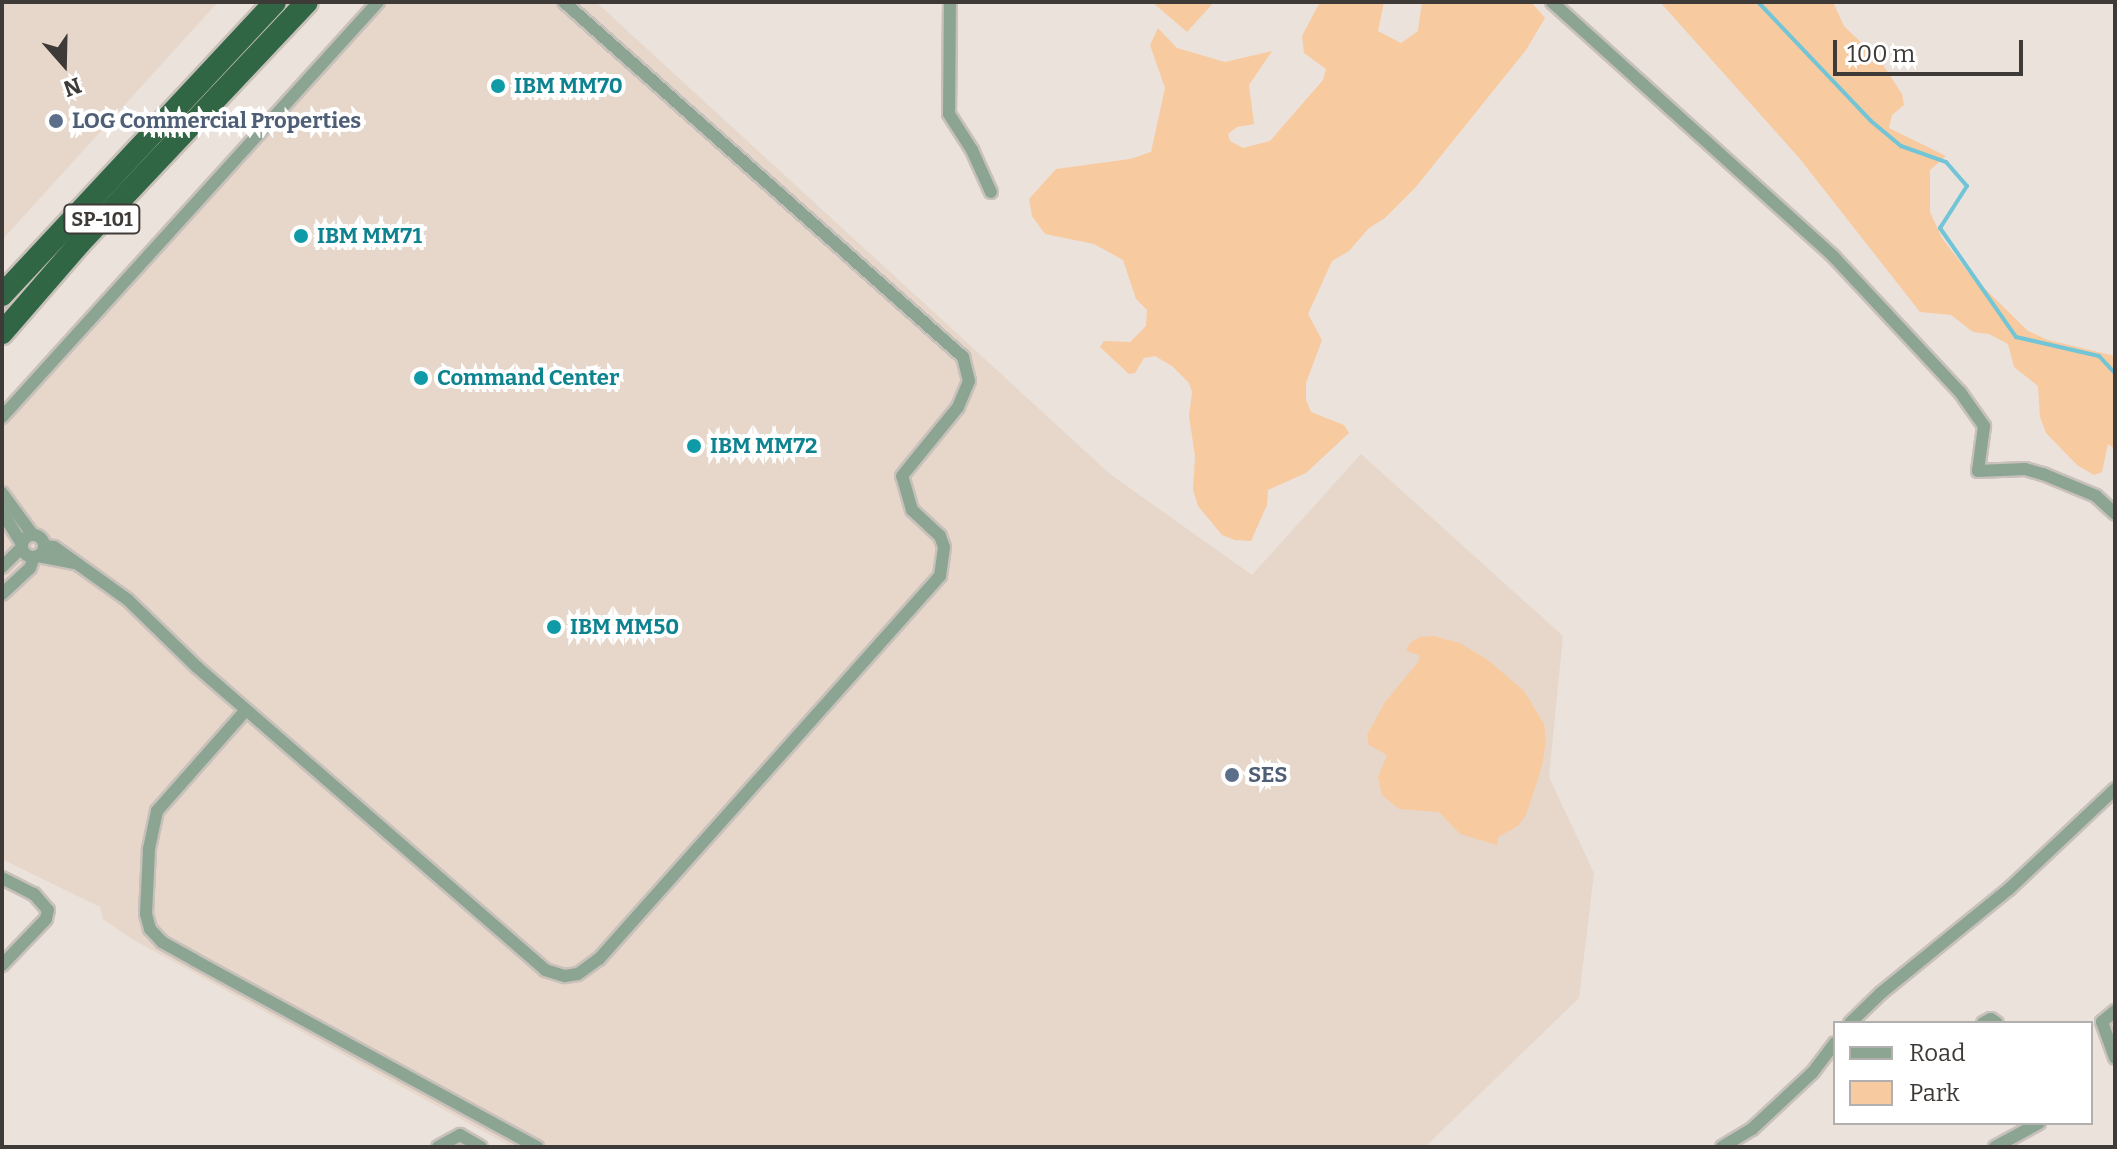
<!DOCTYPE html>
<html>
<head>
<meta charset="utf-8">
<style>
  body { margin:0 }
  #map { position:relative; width:2117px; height:1149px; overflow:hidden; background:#ebe2db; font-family:Bitter,serif }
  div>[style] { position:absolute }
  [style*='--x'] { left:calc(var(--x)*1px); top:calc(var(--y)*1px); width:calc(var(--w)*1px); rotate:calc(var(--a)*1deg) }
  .built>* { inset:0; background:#e6d7ca }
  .green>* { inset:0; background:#f8caa0 }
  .stream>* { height:4px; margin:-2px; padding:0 2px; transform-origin:2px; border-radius:2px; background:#72c5d6 }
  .roads { filter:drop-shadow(2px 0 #c8c0ba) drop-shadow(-2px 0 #c8c0ba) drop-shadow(0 2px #c8c0ba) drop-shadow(0 -2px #c8c0ba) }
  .minor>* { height:12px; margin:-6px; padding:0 6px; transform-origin:6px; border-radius:6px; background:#8ca593 }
  .minor>.ring { margin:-6px; padding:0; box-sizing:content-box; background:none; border:12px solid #8ca593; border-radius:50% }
  .trunk>* { height:22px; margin:-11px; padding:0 11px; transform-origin:11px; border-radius:11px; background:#306644 }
  .dots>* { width:22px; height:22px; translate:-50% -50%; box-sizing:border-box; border:4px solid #fff; border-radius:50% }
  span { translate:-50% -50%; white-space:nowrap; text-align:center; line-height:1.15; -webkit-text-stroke:8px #fff; paint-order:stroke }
  .shield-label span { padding:2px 6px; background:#fff; border:2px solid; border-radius:6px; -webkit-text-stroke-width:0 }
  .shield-label { font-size:20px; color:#3e3a37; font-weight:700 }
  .culture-label { font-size:22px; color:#0d838f; font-weight:700 }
  .left { translate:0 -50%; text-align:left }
  .service-label { font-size:22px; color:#4e5e75; font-weight:700 }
  .frame { position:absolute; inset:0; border:4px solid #3e3a37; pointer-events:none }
  .legend { position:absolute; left:1833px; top:1021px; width:260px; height:104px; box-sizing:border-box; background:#fff; border:2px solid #b2b0af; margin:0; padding:10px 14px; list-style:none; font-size:24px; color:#3e3a37 }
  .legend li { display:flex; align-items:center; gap:16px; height:40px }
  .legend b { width:40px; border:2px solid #b2b0af }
  .north { position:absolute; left:24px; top:24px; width:80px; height:80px; -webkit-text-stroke:6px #fff; paint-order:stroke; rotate:160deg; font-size:22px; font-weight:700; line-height:32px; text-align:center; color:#3e3a37 }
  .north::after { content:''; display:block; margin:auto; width:28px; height:36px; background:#3e3a37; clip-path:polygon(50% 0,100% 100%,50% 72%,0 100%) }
  .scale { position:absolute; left:1833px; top:40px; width:190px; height:36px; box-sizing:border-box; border:4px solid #3e3a37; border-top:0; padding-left:10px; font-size:24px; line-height:28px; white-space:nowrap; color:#3e3a37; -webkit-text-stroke:6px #fff; paint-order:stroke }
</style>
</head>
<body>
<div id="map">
  <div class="built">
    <div style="clip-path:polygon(2px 2px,218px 2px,2px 240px)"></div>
    <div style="clip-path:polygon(366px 2px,596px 2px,1110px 474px,1252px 575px,1361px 454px,1563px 636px,1549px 777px,1594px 873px,1579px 998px,1425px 1147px,512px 1147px,132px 939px,103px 919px,100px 907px,2px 859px,2px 404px)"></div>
  </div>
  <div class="green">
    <div style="clip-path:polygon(1152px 2px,1214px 2px,1187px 32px)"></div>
    <div style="clip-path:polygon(1320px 2px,1384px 2px,1378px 31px,1401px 43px,1418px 31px,1422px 2px,1531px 2px,1545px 18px,1526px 50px,1415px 188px,1385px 218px,1369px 228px,1349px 251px,1332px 261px,1308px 314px,1322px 340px,1306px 383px,1306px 400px,1311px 412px,1344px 425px,1349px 433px,1306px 473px,1268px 490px,1267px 505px,1251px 541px,1235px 540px,1222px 535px,1198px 506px,1193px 490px,1195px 456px,1189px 416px,1192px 392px,1189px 383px,1172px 366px,1155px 356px,1144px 358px,1135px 373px,1129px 374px,1100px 347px,1104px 341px,1130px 342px,1146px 326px,1147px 310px,1136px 299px,1123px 260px,1094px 244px,1045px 234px,1032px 216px,1029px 199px,1056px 169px,1130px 159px,1151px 152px,1165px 88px,1150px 45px,1158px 28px,1177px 48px,1225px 62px,1272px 51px,1249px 85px,1254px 124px,1237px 127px,1228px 134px,1230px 141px,1243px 148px,1270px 141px,1323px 80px,1326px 69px,1304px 53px,1302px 36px)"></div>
    <div style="clip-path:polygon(1660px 2px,1833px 2px,1844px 26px,1881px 62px,1902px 94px,1904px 105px,1892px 115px,1889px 128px,1946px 156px,1930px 170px,1930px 212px,1942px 238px,1968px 272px,2028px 331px,2048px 340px,2115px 356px,2115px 449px,2108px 444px,2102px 472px,2094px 475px,2077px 465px,2046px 433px,2040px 417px,2038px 386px,2014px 367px,2008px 344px,1989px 334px,1973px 332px,1951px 315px,1920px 312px,1800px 159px)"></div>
    <div style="clip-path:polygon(1433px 636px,1460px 643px,1488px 660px,1524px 691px,1544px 724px,1546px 741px,1542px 766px,1526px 815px,1518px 826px,1498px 837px,1497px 845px,1460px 834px,1439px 812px,1399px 809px,1382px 795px,1378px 777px,1387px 755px,1369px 745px,1367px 735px,1385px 702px,1419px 661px,1419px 655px,1406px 651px,1410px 643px,1420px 637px)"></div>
  </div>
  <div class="stream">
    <div style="--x:1758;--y:2;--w:164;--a:46.5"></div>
    <div style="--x:1871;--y:121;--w:39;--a:40"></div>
    <div style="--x:1901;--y:146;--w:48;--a:19.6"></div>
    <div style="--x:1946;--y:162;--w:32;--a:49"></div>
    <div style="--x:1967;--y:186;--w:50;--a:122.7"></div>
    <div style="--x:1940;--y:228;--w:133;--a:55.1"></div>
    <div style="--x:2016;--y:337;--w:85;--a:12.9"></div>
    <div style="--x:2099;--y:356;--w:23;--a:47"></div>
  </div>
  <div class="roads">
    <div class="minor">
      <div style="--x:950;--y:2;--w:112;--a:90.5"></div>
      <div style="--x:949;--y:114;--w:43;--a:57.4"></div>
      <div style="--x:972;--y:150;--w:46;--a:65.7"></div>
      <div style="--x:1552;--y:2;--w:379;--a:42.1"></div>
      <div style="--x:1833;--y:256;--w:186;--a:47"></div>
      <div style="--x:1960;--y:392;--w:42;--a:54.8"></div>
      <div style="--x:1984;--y:426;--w:45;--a:97.6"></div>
      <div style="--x:1978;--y:471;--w:47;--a:-2.4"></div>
      <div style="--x:2025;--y:469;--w:19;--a:16"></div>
      <div style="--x:2043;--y:474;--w:57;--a:22.5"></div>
      <div style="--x:2096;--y:496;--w:26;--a:43"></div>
      <div style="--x:2;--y:417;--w:560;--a:-47.82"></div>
      <div style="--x:2;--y:493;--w:51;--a:53.8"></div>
      <div style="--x:2;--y:512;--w:38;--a:58"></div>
      <div class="ring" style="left:22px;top:535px;width:10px;height:10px"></div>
      <div style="--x:45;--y:546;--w:9;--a:6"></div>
      <div style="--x:54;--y:547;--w:91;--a:35.6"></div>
      <div style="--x:128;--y:600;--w:96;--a:44.2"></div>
      <div style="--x:197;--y:667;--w:461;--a:41"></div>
      <div style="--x:545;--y:970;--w:21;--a:17"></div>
      <div style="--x:565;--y:976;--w:13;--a:-9"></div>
      <div style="--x:578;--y:974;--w:26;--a:-36"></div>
      <div style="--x:599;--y:959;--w:513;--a:-48.32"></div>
      <div style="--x:940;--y:576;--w:29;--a:-82"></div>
      <div style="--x:944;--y:547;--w:12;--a:-110"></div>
      <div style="--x:940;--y:536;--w:38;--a:-137"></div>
      <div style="--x:912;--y:510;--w:35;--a:-106"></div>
      <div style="--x:902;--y:476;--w:89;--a:-50.9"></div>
      <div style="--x:958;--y:407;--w:28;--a:-67"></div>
      <div style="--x:969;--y:381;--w:25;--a:-104"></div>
      <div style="--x:963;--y:357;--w:534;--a:-138.34"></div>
      <div style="--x:38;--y:556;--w:36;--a:11"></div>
      <div style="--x:2;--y:567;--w:28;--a:-45"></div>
      <div style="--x:2;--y:594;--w:38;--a:-43"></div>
      <div style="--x:30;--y:568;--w:12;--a:-70"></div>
      <div style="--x:246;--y:710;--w:135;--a:131.4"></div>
      <div style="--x:157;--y:811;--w:40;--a:102"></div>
      <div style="--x:149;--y:850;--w:64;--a:92.7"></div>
      <div style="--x:146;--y:914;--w:16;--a:75"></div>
      <div style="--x:150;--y:929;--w:18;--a:47"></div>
      <div style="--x:162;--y:942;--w:37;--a:29"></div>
      <div style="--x:194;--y:960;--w:391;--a:28.6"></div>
      <div style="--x:2;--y:878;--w:36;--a:27"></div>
      <div style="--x:34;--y:894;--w:21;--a:49"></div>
      <div style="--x:48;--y:910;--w:9;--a:103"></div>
      <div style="--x:46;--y:919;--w:64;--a:133.7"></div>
      <div style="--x:2115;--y:1011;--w:17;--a:140"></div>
      <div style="--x:2102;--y:1022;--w:38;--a:70"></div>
      <div style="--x:1850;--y:1023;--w:43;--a:-44.1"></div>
      <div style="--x:1881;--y:993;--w:165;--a:-39.1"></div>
      <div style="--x:2009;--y:889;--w:146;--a:-43.3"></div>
      <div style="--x:1983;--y:1023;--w:9;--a:-27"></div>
      <div style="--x:1991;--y:1019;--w:7;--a:34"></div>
      <div style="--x:438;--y:1147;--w:25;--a:-29"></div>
      <div style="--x:460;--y:1135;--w:24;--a:30"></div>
      <div style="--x:1722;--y:1147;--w:35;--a:-31"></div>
      <div style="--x:1752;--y:1129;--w:83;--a:-43.1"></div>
      <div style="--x:1813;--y:1072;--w:36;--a:-53"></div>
      <div style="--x:1995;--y:1147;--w:50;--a:-28.6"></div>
    </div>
    <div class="trunk">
      <div style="--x:2;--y:295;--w:400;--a:-47"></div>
      <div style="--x:2;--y:333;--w:118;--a:-49.1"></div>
      <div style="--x:79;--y:244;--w:332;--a:-46.7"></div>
    </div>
  </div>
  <div class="dots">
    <div style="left:498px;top:86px;background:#0f9aa8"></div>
    <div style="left:56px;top:121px;background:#5c6f8a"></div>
    <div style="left:301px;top:236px;background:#0f9aa8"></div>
    <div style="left:421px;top:378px;background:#0f9aa8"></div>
    <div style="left:694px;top:446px;background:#0f9aa8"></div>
    <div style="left:554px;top:627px;background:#0f9aa8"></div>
    <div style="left:1232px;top:775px;background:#5c6f8a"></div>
  </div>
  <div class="shield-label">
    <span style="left:102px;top:219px">SP-101</span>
  </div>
  <div class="culture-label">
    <span class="left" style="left:514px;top:86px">IBM MM70</span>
    <span class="left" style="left:317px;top:236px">IBM MM71</span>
    <span class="left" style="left:437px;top:378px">Command Center</span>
    <span class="left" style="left:710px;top:446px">IBM MM72</span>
    <span class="left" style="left:570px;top:627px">IBM MM50</span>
  </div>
  <div class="service-label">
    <span class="left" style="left:72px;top:121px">LOG Commercial Properties</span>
    <span class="left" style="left:1248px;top:775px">SES</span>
  </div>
  <div class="frame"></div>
  <ul class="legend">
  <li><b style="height:10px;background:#8ca593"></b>Road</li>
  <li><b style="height:22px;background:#f8caa0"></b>Park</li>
  </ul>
  <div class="north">N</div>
  <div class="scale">100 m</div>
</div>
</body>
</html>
